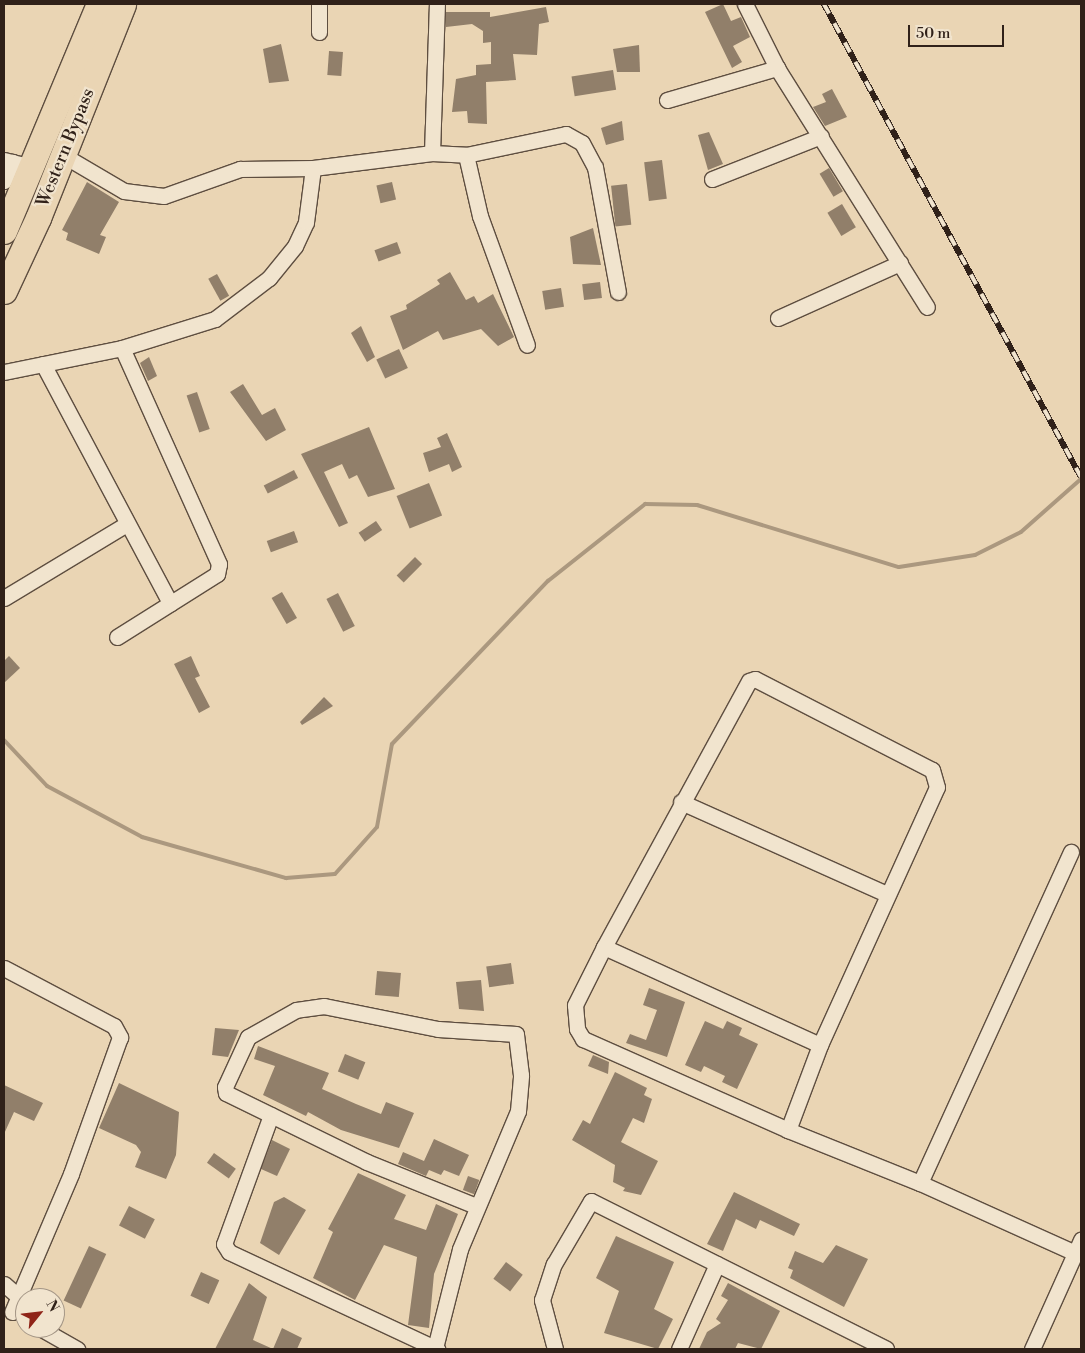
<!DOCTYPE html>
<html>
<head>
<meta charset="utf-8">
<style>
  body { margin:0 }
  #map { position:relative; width:1085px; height:1353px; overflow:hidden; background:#ead5b4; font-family:"Libre Bodoni",serif }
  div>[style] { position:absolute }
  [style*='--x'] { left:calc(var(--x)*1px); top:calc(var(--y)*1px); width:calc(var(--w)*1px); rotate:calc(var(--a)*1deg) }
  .stream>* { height:4px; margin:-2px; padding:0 2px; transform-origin:2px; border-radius:2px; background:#ab987f }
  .building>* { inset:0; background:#917f6a; transform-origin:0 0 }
  .roads { filter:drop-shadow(1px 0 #5e4e40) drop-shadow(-1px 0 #5e4e40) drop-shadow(0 1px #5e4e40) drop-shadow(0 -1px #5e4e40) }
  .minor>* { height:15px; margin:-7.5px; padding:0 7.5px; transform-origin:7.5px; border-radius:7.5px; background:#f1e4ce }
  .primary>* { height:25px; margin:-12.5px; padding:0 12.5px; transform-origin:12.5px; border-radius:12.5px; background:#ead5b4 }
  .rail>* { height:5.5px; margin-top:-2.75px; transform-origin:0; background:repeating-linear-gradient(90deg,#f1e4ce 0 11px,#302119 0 22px); box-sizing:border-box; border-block:1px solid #302119 }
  span { translate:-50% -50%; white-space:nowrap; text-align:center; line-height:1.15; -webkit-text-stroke:4.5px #f1e4ce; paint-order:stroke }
  .street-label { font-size:18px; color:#302119 }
  .frame { position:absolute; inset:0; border:5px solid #302119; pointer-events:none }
  .north { position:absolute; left:15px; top:1288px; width:50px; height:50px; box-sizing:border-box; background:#f1e4ce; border:1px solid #a49686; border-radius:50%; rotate:61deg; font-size:14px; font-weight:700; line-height:20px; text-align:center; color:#302119 }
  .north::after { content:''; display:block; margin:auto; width:18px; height:22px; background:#8f2418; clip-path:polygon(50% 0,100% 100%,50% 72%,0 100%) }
  .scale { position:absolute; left:908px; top:25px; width:96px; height:22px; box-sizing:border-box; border:2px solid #302119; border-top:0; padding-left:6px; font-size:15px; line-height:18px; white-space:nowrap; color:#302119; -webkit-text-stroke:4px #f1e4ce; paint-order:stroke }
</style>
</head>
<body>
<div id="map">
  <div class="stream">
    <div style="--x:4;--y:740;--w:63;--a:46.9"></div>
    <div style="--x:47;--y:786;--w:108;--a:28.2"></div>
    <div style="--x:142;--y:837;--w:150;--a:15.9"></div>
    <div style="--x:286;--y:878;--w:49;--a:-4.7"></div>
    <div style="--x:335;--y:874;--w:63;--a:-48.2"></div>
    <div style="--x:377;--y:827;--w:84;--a:-79.8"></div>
    <div style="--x:392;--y:744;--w:226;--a:-46.3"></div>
    <div style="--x:548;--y:581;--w:124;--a:-38.4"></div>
    <div style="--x:645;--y:504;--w:52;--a:1.1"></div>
    <div style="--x:697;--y:505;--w:211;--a:17.1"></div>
    <div style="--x:899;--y:567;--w:77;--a:-9"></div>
    <div style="--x:975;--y:555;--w:51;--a:-26.6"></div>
    <div style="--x:1021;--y:532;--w:80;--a:-41.5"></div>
  </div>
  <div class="building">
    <div style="clip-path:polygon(723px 4px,731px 21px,741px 17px,750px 37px,733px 46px,742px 62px,732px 68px,705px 12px)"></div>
    <div style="clip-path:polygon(546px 7px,549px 22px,539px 24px,537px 55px,513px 54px,516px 80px,486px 82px,487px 124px,468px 123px,467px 111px,452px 112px,456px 79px,476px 75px,476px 65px,491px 64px,491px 42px,483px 43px,483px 31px,472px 24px,446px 27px,446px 12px,490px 12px,490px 17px)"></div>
    <div style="clip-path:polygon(281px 44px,289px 81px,269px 83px,263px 49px)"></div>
    <div style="clip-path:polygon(639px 45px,640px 72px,617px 72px,613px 49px)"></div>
    <div style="left:329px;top:51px;width:14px;height:24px;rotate:4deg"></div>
    <div style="left:613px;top:70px;width:20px;height:42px;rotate:81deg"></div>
    <div style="clip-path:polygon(832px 89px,847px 117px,825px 126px,813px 107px,826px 102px,822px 94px)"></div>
    <div style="clip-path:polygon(622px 121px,624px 140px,606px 145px,601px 128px)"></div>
    <div style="clip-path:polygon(709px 132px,723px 164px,708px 170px,698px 135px)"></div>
    <div style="left:662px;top:160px;width:39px;height:18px;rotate:83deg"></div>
    <div style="left:829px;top:168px;width:27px;height:11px;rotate:59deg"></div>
    <div style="clip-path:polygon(87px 182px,119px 202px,100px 235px,106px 237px,99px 254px,66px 240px,68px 233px,62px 230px)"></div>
    <div style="left:392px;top:182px;width:18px;height:16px;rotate:77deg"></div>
    <div style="left:627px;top:184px;width:41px;height:16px;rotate:84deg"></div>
    <div style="left:842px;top:204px;width:27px;height:17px;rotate:59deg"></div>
    <div style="clip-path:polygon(593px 228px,601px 265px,573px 264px,570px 237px)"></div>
    <div style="left:397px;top:242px;width:12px;height:24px;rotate:70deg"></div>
    <div style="clip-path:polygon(450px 272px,466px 300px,474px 296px,478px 303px,493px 294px,514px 337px,498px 346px,481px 329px,443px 340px,438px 331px,403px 350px,390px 316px,407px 309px,406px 305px,440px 284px,437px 280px)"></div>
    <div style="left:217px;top:274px;width:25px;height:10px;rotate:61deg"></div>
    <div style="left:600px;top:282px;width:16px;height:18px;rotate:83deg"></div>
    <div style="left:561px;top:288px;width:19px;height:19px;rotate:81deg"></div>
    <div style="clip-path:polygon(361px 326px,375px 357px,367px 362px,351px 333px)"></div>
    <div style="left:399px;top:349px;width:21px;height:25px;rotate:65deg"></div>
    <div style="clip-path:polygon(149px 357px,157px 376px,148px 381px,140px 363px)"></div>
    <div style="clip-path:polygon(243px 384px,262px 415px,275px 408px,286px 430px,266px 441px,230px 392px)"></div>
    <div style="left:197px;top:392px;width:39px;height:11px;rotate:71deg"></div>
    <div style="clip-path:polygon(369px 427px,395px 489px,368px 497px,357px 475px,349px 479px,342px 464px,324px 472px,348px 523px,339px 527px,301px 454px)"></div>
    <div style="clip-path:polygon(447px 433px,462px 467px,452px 472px,449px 464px,429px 472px,423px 453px,441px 447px,437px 438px)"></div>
    <div style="left:294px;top:470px;width:9px;height:34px;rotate:63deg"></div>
    <div style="left:429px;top:483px;width:35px;height:35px;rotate:68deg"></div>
    <div style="left:376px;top:521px;width:11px;height:21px;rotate:56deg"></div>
    <div style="left:294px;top:531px;width:12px;height:29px;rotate:70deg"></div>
    <div style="left:415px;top:557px;width:10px;height:26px;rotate:45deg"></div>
    <div style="left:282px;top:592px;width:30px;height:12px;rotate:60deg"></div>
    <div style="left:338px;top:593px;width:37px;height:13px;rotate:63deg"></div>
    <div style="clip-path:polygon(9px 656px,20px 668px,4px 683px,4px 661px)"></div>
    <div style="clip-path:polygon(191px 656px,200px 676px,195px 678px,210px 707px,199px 713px,174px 664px)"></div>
    <div style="clip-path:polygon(324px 697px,333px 706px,302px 725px,300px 722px)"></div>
    <div style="left:511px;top:963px;width:21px;height:25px;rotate:82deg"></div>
    <div style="left:377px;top:971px;width:24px;height:24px;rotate:5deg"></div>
    <div style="clip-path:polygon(481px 980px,484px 1011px,459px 1009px,456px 982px)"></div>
    <div style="clip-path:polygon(649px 988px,685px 1002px,667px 1057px,626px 1043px,630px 1034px,646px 1040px,657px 1010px,643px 1005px)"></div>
    <div style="clip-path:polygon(705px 1021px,723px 1029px,727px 1021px,742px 1028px,739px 1035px,758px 1044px,737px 1089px,722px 1082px,725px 1076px,704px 1066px,701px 1072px,685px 1065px)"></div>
    <div style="clip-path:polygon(215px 1028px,239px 1030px,228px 1057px,212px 1055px)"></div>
    <div style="clip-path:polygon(258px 1046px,329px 1073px,322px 1089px,356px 1104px,381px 1114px,386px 1102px,414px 1113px,399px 1148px,341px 1130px,308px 1112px,306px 1116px,263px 1095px,275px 1066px,254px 1059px)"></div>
    <div style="left:345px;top:1054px;width:22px;height:19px;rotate:22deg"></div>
    <div style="clip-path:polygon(593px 1055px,609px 1062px,608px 1074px,588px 1066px)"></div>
    <div style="clip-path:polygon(615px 1072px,647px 1088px,644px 1095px,652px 1099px,644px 1123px,633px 1118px,621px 1142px,658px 1161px,641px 1195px,623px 1191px,625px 1188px,613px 1182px,615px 1165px,572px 1140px,583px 1120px,590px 1124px)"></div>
    <div style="clip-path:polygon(119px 1083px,179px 1112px,176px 1155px,166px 1179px,135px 1167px,141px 1152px,136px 1145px,99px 1128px)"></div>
    <div style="clip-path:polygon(4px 1085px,43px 1103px,34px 1121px,14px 1112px,4px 1134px)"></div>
    <div style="clip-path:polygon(434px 1139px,469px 1155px,459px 1176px,444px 1170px,441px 1175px,429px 1170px,426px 1176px,398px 1164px,403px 1152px,424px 1161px)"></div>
    <div style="clip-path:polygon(272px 1140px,290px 1149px,277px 1176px,261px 1169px)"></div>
    <div style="left:214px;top:1153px;width:27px;height:12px;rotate:36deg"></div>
    <div style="clip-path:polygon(358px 1173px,406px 1195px,394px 1219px,426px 1230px,436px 1204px,458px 1214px,434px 1274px,429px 1328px,408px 1325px,417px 1257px,384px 1245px,355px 1300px,313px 1278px,333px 1232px,328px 1229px)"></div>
    <div style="left:468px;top:1176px;width:12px;height:15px;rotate:20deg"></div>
    <div style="clip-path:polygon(734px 1192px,800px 1224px,794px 1236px,760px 1220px,756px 1229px,736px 1219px,723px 1251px,707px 1244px)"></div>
    <div style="clip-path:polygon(284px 1197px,306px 1210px,279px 1255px,260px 1243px,274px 1202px)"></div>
    <div style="left:129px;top:1206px;width:29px;height:22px;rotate:27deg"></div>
    <div style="clip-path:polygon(616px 1236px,674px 1262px,654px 1309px,673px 1319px,658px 1349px,604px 1333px,619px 1291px,596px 1278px)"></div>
    <div style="clip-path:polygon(836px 1245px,868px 1259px,844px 1307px,790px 1278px,793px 1270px,788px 1268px,795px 1251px,823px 1263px)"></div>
    <div style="left:89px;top:1246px;width:19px;height:60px;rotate:25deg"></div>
    <div style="left:506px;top:1262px;width:21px;height:21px;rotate:37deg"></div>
    <div style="left:201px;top:1272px;width:20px;height:26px;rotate:24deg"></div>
    <div style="clip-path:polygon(249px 1283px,267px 1297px,253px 1340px,273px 1349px,282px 1328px,302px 1338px,297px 1349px,215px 1349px)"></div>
    <div style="clip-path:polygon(728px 1283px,780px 1311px,761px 1349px,738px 1343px,735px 1349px,699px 1349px,707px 1332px,721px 1323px,716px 1319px,728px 1300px,721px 1296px)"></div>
  </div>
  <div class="roads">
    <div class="minor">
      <div style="--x:319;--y:4;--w:28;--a:90"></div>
      <div style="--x:745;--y:4;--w:72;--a:63.4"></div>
      <div style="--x:777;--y:68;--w:282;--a:57.9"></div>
      <div style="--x:667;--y:100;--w:115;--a:-16.2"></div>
      <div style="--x:432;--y:153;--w:149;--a:-88.1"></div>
      <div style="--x:61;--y:154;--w:73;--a:30.4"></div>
      <div style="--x:124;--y:191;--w:40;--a:7.1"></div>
      <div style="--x:164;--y:196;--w:81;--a:-19.6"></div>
      <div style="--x:240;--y:169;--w:73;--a:-0.8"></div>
      <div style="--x:313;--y:168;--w:120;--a:-7.2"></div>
      <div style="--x:432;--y:153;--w:34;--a:3"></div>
      <div style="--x:466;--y:155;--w:102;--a:-11.9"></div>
      <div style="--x:566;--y:134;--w:18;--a:29"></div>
      <div style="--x:582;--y:143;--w:27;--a:62"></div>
      <div style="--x:595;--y:167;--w:127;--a:79.6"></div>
      <div style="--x:466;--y:155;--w:63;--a:77.1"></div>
      <div style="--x:480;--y:216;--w:137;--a:70"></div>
      <div style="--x:4;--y:160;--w:30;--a:14"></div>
      <div style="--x:712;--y:179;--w:117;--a:-21.5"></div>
      <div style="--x:4;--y:181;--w:21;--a:-67"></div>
      <div style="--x:778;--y:318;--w:134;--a:-24.3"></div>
      <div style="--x:122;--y:348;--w:97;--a:-17.3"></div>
      <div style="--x:215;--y:319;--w:68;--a:-37.2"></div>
      <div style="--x:269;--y:278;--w:41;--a:-50.9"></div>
      <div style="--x:295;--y:246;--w:26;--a:-65"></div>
      <div style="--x:306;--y:222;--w:54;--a:-82.6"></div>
      <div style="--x:43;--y:364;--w:271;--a:62"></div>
      <div style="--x:4;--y:372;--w:120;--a:-11.5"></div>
      <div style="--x:122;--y:348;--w:237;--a:65.8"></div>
      <div style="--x:219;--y:564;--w:10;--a:101"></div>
      <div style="--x:217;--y:574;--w:118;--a:147.8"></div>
      <div style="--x:4;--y:598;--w:141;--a:-31.1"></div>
      <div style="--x:681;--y:802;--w:226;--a:24.1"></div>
      <div style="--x:604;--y:947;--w:237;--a:24.4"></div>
      <div style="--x:4;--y:968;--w:124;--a:27.8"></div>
      <div style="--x:114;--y:1026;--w:13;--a:61"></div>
      <div style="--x:120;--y:1037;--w:145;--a:109.7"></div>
      <div style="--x:71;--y:1174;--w:150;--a:113.1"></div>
      <div style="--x:271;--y:1115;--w:137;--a:110"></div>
      <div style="--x:224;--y:1244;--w:9;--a:58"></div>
      <div style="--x:229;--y:1252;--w:230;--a:25"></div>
      <div style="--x:788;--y:1130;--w:91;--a:-69.4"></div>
      <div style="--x:820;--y:1045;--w:283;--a:-65.6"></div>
      <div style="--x:937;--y:787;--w:18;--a:-106"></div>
      <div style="--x:932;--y:770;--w:199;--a:-152.8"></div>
      <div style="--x:755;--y:679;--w:6;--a:162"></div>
      <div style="--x:749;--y:681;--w:303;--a:118.6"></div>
      <div style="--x:604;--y:947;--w:65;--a:116.6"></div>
      <div style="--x:575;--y:1005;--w:24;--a:85"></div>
      <div style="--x:577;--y:1029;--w:12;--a:59"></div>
      <div style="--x:583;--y:1039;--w:224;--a:23.9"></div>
      <div style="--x:788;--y:1130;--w:142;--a:21.9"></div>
      <div style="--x:920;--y:1183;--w:170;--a:24.3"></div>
      <div style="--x:1075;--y:1253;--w:6;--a:0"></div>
      <div style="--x:920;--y:1183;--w:364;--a:-65.5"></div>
      <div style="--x:4;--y:1284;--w:20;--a:41"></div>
      <div style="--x:40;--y:1328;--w:43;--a:29.6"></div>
      <div style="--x:435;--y:1348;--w:102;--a:-75.8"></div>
      <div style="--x:460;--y:1249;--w:150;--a:-67.2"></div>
      <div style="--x:518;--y:1111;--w:36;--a:-85"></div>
      <div style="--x:521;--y:1075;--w:41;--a:-97"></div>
      <div style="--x:516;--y:1034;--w:78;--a:-176.3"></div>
      <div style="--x:438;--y:1029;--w:116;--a:-168.6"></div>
      <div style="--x:324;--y:1006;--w:28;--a:172"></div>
      <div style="--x:296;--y:1010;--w:55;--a:150.6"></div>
      <div style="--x:248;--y:1037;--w:55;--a:114.7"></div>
      <div style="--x:225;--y:1087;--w:6;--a:81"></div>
      <div style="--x:226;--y:1093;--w:157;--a:26.1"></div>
      <div style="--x:367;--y:1162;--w:118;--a:22"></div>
      <div style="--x:555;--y:1349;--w:51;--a:-104.9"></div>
      <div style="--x:542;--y:1300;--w:38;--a:-72"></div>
      <div style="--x:554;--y:1264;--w:73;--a:-59.6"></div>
      <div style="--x:591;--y:1201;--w:330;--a:26.6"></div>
      <div style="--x:679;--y:1349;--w:93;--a:-65.9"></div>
      <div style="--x:1032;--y:1349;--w:120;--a:-65.8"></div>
    </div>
    <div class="primary">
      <div style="--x:4;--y:231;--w:246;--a:-67.3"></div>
      <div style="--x:4;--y:291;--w:81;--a:-65"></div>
      <div style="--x:38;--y:218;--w:230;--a:-68.3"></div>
    </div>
  </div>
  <div class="rail">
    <div style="--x:824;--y:4;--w:538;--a:61.48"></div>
  </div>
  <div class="street-label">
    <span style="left:66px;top:148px;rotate:-68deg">Western Bypass</span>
  </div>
  <div class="frame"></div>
  <div class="north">N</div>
  <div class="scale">50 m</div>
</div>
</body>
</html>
